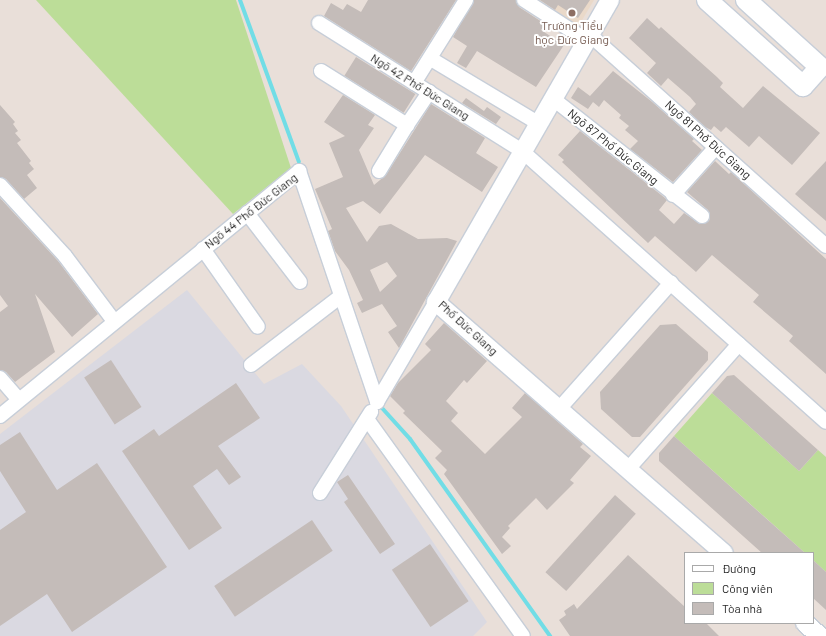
<!DOCTYPE html>
<html>
<head>
<meta charset="utf-8">
<style>
  body { margin:0 }
  #map { position:relative; width:826px; height:636px; overflow:hidden; background:#e9dfd9; font-family:Barlow,sans-serif }
  div>[style] { position:absolute }
  [style*='--x'] { left:calc(var(--x)*1px); top:calc(var(--y)*1px); width:calc(var(--w)*1px); rotate:calc(var(--a)*1deg) }
  .industrial>* { inset:0; background:#dad9e1 }
  .education>* { inset:0; background:#ead9c9 }
  .green>* { inset:0; background:#bcdd98 }
  .stream>* { height:4px; margin:-2px; padding:0 2px; transform-origin:2px; border-radius:2px; background:#71dde6 }
  .building>* { inset:0; background:#c4bcb9; transform-origin:0 0 }
  .roads { filter:drop-shadow(1px 0 #c7ced8) drop-shadow(-1px 0 #c7ced8) drop-shadow(0 1px #c7ced8) drop-shadow(0 -1px #c7ced8) }
  .minor>* { height:14px; margin:-7px; padding:0 7px; transform-origin:7px; border-radius:7px; background:#fff }
  .tertiary>* { height:18px; margin:-9px; padding:0 9px; transform-origin:9px; border-radius:9px; background:#fff }
  .secondary>* { height:20px; margin:-10px; padding:0 10px; transform-origin:10px; border-radius:10px; background:#fff }
  .dots>* { width:11px; height:11px; translate:-50% -50%; box-sizing:border-box; border:2px solid #fff; border-radius:50% }
  span { translate:-50% -50%; white-space:nowrap; text-align:center; line-height:1.15; -webkit-text-stroke:4px #fff; paint-order:stroke }
  .education-label { font-size:12px; color:#785e54 }
  .street-label { font-size:12px; color:#272727 }
  .legend { position:absolute; left:684px; top:552px; width:130px; height:72px; box-sizing:border-box; background:#fff; border:1px solid #a9a9a9; margin:0; padding:5px 7px; list-style:none; font-size:12px; color:#272727 }
  .legend li { display:flex; align-items:center; gap:8px; height:20px }
  .legend b { width:20px; border:1px solid #a9a9a9 }
</style>
</head>
<body>
<div id="map">
  <div class="industrial">
    <div style="clip-path:polygon(187px 290px,264px 384px,302px 364px,341px 406px,487px 622px,473px 636px,0 636px,0 434px)"></div>
  </div>
  <div class="education">
    <div style="clip-path:polygon(538px 0,594px 0,578px 27px)"></div>
  </div>
  <div class="green">
    <div style="clip-path:polygon(36px 0,236px 0,291px 168px,233px 214px)"></div>
    <div style="clip-path:polygon(712px 393px,799px 471px,818px 450px,826px 457px,826px 572px,813px 560px,813px 553px,805px 553px,674px 436px)"></div>
  </div>
  <div class="stream">
    <div style="--x:240;--y:0;--w:172;--a:70"></div>
    <div style="--x:382;--y:408;--w:42;--a:47.9"></div>
    <div style="--x:410;--y:439;--w:242;--a:54.6"></div>
  </div>
  <div class="building">
    <div style="clip-path:polygon(368px 0,456px 0,411px 71px,324px 16px,331px 3px,343px 10px,347px 4px,361px 12px)"></div>
    <div style="clip-path:polygon(474px 0,516px 0,519px 7px,545px 24px,541px 30px,564px 45px,536px 87px,477px 51px,466px 68px,457px 63px,467px 46px,453px 37px)"></div>
    <div style="clip-path:polygon(540px 0,590px 0,578px 18px,558px 5px,555px 10px)"></div>
    <div style="clip-path:polygon(647px 18px,659px 29px,661px 27px,717px 77px,723px 83px,720px 87px,743px 108px,763px 86px,820px 133px,792px 165px,759px 136px,749px 147px,726px 127px,721px 132px,714px 126px,711px 130px,705px 127px,689px 112px,696px 104px,690px 97px,668px 78px,661px 86px,647px 73px,656px 63px,629px 38px)"></div>
    <div style="left:356px;top:57px;width:70px;height:22px;rotate:32deg"></div>
    <div style="clip-path:polygon(613px 71px,651px 101px,694px 139px,692px 141px,702px 150px,673px 182px,630px 149px,638px 141px,625px 130px,629px 126px,619px 118px,621px 115px,604px 100px,599px 107px,593px 102px,588px 109px,571px 98px,578px 87px,590px 96px)"></div>
    <div style="clip-path:polygon(evenodd,343px 95px,375px 115px,368px 125px,374px 128px,359px 150px,374px 185px,386px 175px,431px 104px,485px 138px,476px 153px,498px 167px,482px 192px,425px 155px,380px 214px,363px 201px,346px 208px,367px 242px,379px 226px,391px 224px,418px 239px,447px 238px,457px 241px,399px 348px,388px 332px,397px 326px,382px 304px,362px 313px,357px 303px,363px 300px,349px 270px,335px 251px,328px 231px,332px 229px,315px 189px,343px 177px,329px 143px,345px 136px,324px 122px,343px 95px,387px 262px,397px 276px,380px 292px,370px 270px,387px 262px)"></div>
    <div style="clip-path:polygon(466px 98px,484px 111px,487px 107px,501px 117px,496px 124px,462px 103px)"></div>
    <div style="clip-path:polygon(0 105px,15px 122px,13px 124px,18px 131px,15px 133px,21px 140px,17px 143px,31px 161px,29px 163px,34px 169px,27px 175px,37px 188px,24px 199px,6px 179px,0 177px)"></div>
    <div style="clip-path:polygon(580px 131px,665px 198px,667px 200px,659px 210px,674px 224px,684px 213px,700px 224px,709px 221px,710px 217px,708px 210px,687px 192px,715px 161px,729px 174px,731px 172px,826px 259px,826px 374px,789px 341px,793px 336px,753px 302px,759px 295px,712px 255px,696px 272px,655px 236px,648px 243px,562px 162px,564px 160px,558px 155px)"></div>
    <div style="clip-path:polygon(826px 161px,826px 221px,795px 194px)"></div>
    <div style="clip-path:polygon(0 198px,58px 261px,98px 314px,72px 337px,35px 294px,55px 352px,15px 382px,6px 372px,0 370px,0 312px,8px 306px,0 295px)"></div>
    <div style="clip-path:polygon(444px 323px,487px 361px,467px 383px,464px 380px,446px 401px,458px 413px,451px 421px,485px 454px,522px 417px,512px 408px,525px 393px,583px 444px,580px 447px,591px 456px,570px 480px,574px 483px,547px 510px,536px 498px,508px 526px,510px 528px,502px 537px,511px 546px,502px 554px,444px 474px,447px 470px,435px 458px,442px 451px,403px 413px,405px 411px,390px 396px,398px 383px,431px 350px,425px 344px)"></div>
    <div style="clip-path:polygon(676px 324px,708px 352px,708px 360px,640px 437px,632px 437px,601px 409px,600px 392px,660px 325px)"></div>
    <div style="left:111px;top:360px;width:56px;height:32px;rotate:57deg"></div>
    <div style="clip-path:polygon(734px 375px,818px 450px,799px 471px,712px 393px,727px 376px)"></div>
    <div style="clip-path:polygon(236px 383px,260px 418px,218px 446px,241px 477px,229px 485px,217px 469px,193px 486px,222px 528px,189px 550px,122px 451px,154px 429px,159px 436px)"></div>
    <div style="clip-path:polygon(20px 432px,57px 490px,97px 463px,167px 567px,72px 632px,47px 594px,0 626px,0 530px,26px 512px,0 471px,0 445px)"></div>
    <div style="clip-path:polygon(674px 436px,751px 505px,805px 553px,762px 553px,659px 461px,659px 453px)"></div>
    <div style="clip-path:polygon(348px 475px,395px 544px,380px 554px,344px 502px,348px 499px,337px 482px)"></div>
    <div style="left:615px;top:495px;width:28px;height:104px;rotate:42deg"></div>
    <div style="left:312px;top:520px;width:37px;height:118px;rotate:56deg"></div>
    <div style="left:430px;top:544px;width:69px;height:46px;rotate:56deg"></div>
    <div style="clip-path:polygon(628px 555px,685px 607px,685px 623px,706px 623px,719px 636px,570px 636px,559px 620px,566px 615px,564px 611px,574px 604px,577px 609px)"></div>
    <div style="clip-path:polygon(813px 560px,826px 572px,826px 610px,813px 598px)"></div>
  </div>
  <div class="roads">
    <div class="minor">
      <div style="--x:524;--y:0;--w:74;--a:32.8"></div>
      <div style="--x:319;--y:23;--w:240;--a:32.2"></div>
      <div style="--x:522;--y:151;--w:407;--a:41.7"></div>
      <div style="--x:589;--y:34;--w:318;--a:41.8"></div>
      <div style="--x:431;--y:59;--w:125;--a:30.9"></div>
      <div style="--x:321;--y:71;--w:102;--a:32.1"></div>
      <div style="--x:407;--y:125;--w:40;--a:-56"></div>
      <div style="--x:414;--y:83;--w:98;--a:-57.9"></div>
      <div style="--x:552;--y:98;--w:191;--a:38.2"></div>
      <div style="--x:379;--y:171;--w:54;--a:-58.7"></div>
      <div style="--x:0;--y:185;--w:96;--a:47.5"></div>
      <div style="--x:65;--y:256;--w:81;--a:53"></div>
      <div style="--x:673;--y:195;--w:64;--a:-48.1"></div>
      <div style="--x:247;--y:213;--w:87;--a:52.5"></div>
      <div style="--x:203;--y:249;--w:95;--a:54.8"></div>
      <div style="--x:251;--y:365;--w:113;--a:-37.5"></div>
      <div style="--x:0;--y:378;--w:28;--a:49"></div>
      <div style="--x:559;--y:409;--w:169;--a:-48.4"></div>
      <div style="--x:0;--y:416;--w:387;--a:-39.3"></div>
      <div style="--x:299;--y:171;--w:244;--a:71.3"></div>
      <div style="--x:377;--y:402;--w:116;--a:-59.5"></div>
      <div style="--x:367;--y:419;--w:267;--a:54.3"></div>
      <div style="--x:628;--y:469;--w:167;--a:-48.4"></div>
      <div style="--x:320;--y:493;--w:96;--a:-57.8"></div>
    </div>
    <div class="tertiary">
      <div style="--x:610;--y:0;--w:349;--a:119.9"></div>
      <div style="--x:436;--y:302;--w:382;--a:41.1"></div>
      <div style="--x:805;--y:623;--w:20;--a:41"></div>
    </div>
    <div class="secondary">
      <div style="--x:707;--y:0;--w:129;--a:41.9"></div>
      <div style="--x:803;--y:86;--w:25;--a:-48"></div>
      <div style="--x:820;--y:67;--w:100;--a:-137.8"></div>
    </div>
  </div>
  <div class="dots">
    <div style="left:572px;top:13px;background:#8d6e63"></div>
  </div>
  <div class="education-label">
    <span style="left:572px;top:33px">Trường Tiểu<br>học Đức Giang</span>
  </div>
  <div class="street-label">
    <span style="left:420px;top:87px;rotate:32deg">Ngõ 42 Phố Đức Giang</span>
    <span style="left:708px;top:140px;rotate:42deg">Ngõ 81 Phố Đức Giang</span>
    <span style="left:613px;top:147px;rotate:39deg">Ngõ 87 Phố Đức Giang</span>
    <span style="left:251px;top:211px;rotate:-38deg">Ngõ 44 Phố Đức Giang</span>
    <span style="left:468px;top:328px;rotate:42deg">Phố Đức Giang</span>
  </div>
  <ul class="legend">
  <li><b style="height:5px;background:#fff"></b>Đường</li>
  <li><b style="height:11px;background:#bcdd98"></b>Công viên</li>
  <li><b style="height:11px;background:#c4bcb9"></b>Tòa nhà</li>
  </ul>
</div>
</body>
</html>
